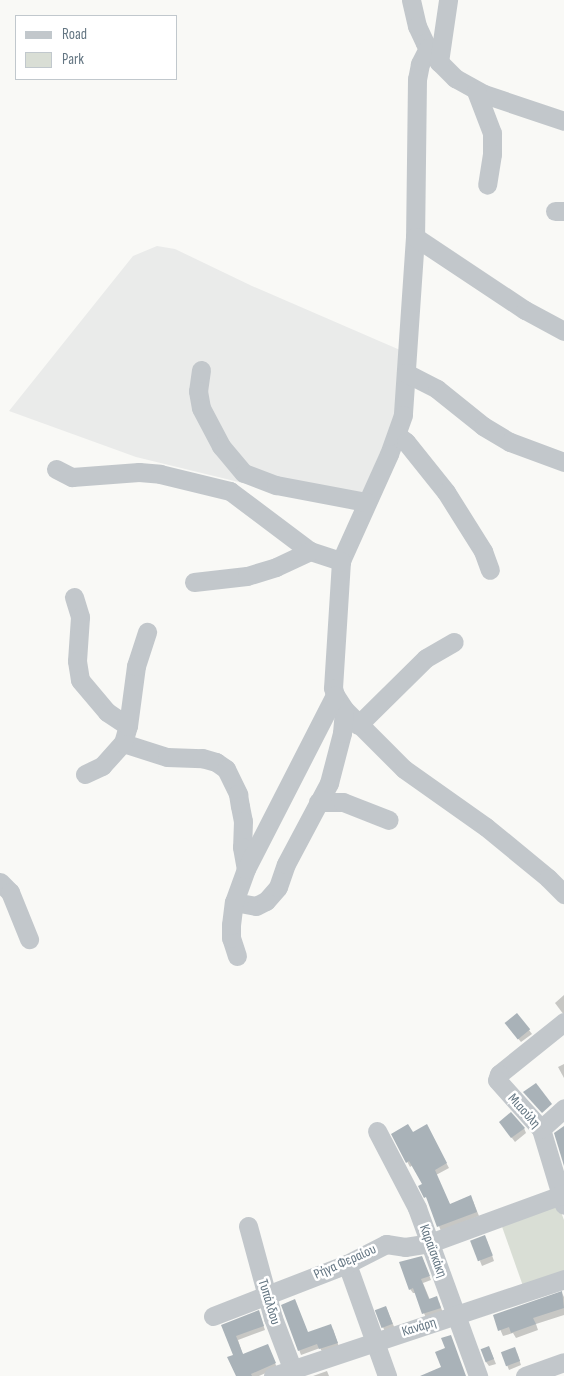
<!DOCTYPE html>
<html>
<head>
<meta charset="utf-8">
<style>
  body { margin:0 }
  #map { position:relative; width:564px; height:1376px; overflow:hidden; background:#f9f9f6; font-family:"Sofia Sans Condensed",sans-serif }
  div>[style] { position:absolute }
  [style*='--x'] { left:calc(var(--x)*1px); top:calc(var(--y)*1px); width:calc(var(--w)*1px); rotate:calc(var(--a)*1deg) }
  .built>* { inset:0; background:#eaebea }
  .green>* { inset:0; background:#d9ded5 }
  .shadow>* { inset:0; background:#0003 }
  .building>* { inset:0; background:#a9b2b8; transform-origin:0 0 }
  .minor>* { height:19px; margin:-9.5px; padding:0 9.5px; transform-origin:9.5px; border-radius:9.5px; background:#c2c7cb }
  span { translate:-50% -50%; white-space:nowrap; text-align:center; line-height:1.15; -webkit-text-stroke:5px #fff; paint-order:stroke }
  .street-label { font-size:14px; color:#637582 }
  .legend { position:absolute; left:15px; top:15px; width:162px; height:65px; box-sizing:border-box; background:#fff; border:1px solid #c1c8cd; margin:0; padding:6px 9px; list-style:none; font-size:15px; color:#637582 }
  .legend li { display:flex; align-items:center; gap:10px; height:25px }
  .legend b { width:25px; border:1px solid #c1c8cd }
</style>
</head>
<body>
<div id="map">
  <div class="built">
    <div style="clip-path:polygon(157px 246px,175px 249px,252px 286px,400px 350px,396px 416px,356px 508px,296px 496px,136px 457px,9px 411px,133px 256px)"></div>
  </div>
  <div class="green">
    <div style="clip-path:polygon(557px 1201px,564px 1220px,564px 1271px,523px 1286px,500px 1221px)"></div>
  </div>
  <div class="shadow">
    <div style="clip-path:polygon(564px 995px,564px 1015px,555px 1003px)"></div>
    <div style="clip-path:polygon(509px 1028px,529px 1030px,532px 1034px,521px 1042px)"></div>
    <div style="clip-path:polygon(564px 1064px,564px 1078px,558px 1067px)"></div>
    <div style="clip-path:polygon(503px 1126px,524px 1128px,526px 1133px,515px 1142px)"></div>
    <div style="clip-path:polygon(429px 1130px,449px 1168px,436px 1175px,450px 1205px,473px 1201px,479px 1216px,441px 1231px,429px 1201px,420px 1187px,424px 1184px,413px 1165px,410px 1167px,393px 1135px)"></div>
    <div style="clip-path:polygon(487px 1241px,494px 1261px,482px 1266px,480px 1261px)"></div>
    <div style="clip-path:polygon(422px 1257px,431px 1280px,423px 1283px,430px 1300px,439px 1302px,443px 1313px,426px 1318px,416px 1293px,413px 1293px,410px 1289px)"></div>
    <div style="clip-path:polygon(562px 1293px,564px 1297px,564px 1315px,536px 1324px,538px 1330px,516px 1338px,513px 1333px,503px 1336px,494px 1315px)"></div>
    <div style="clip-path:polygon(283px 1305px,308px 1334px,333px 1329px,339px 1347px,323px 1353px,320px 1348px,301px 1355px)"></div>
    <div style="clip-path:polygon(386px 1307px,395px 1329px,385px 1332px,383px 1327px)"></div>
    <div style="clip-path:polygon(259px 1312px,265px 1330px,238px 1340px,243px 1355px,270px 1350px,277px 1368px,259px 1376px,237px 1376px,234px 1356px,223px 1326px)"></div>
    <div style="clip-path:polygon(489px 1347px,496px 1364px,489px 1366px,486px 1362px)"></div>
    <div style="clip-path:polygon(517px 1353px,521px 1365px,509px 1370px,507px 1365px)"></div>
    <div style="clip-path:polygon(327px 1371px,329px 1376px,313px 1376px)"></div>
  </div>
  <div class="building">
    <div style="left:517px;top:1013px;width:21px;height:16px;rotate:51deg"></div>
    <div style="clip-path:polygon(536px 1083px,552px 1104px,542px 1113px,523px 1092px)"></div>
    <div style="clip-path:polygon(511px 1112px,525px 1128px,511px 1138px,499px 1122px)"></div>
    <div style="clip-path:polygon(408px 1124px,413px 1132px,427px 1124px,447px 1163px,435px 1170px,450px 1204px,471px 1195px,477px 1212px,437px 1227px,426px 1197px,424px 1198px,418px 1186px,422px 1184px,409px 1161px,406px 1163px,391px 1134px)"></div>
    <div style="clip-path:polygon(564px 1126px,564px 1166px,554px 1133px)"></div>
    <div style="left:485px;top:1235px;width:22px;height:16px;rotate:69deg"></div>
    <div style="clip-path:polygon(422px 1256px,430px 1276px,421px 1279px,429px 1299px,437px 1296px,441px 1308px,422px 1314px,413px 1288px,409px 1290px,399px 1262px)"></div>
    <div style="clip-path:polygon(562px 1291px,564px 1308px,533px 1318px,536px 1324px,511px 1333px,509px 1327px,498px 1331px,493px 1315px)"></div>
    <div style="clip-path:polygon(295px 1299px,308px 1332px,331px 1324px,338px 1343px,319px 1349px,317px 1344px,298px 1351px,281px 1305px)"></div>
    <div style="left:386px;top:1306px;width:19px;height:12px;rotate:69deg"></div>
    <div style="clip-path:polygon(259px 1310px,264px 1326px,236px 1336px,243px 1354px,268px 1344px,276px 1363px,251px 1374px,252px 1376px,236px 1376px,227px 1357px,233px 1355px,221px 1325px)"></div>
    <div style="clip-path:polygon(451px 1335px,466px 1376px,420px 1376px,441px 1367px,435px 1352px,445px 1348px,441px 1338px)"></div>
    <div style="left:489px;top:1346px;width:14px;height:9px;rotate:69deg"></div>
    <div style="left:515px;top:1347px;width:15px;height:15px;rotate:70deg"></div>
  </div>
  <div class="minor">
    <div style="--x:411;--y:0;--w:27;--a:77"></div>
    <div style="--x:417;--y:26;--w:19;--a:65"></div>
    <div style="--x:425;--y:43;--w:24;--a:54"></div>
    <div style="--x:439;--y:62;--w:23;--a:45"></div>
    <div style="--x:455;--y:78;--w:33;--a:29"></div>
    <div style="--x:484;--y:94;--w:84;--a:18.6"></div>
    <div style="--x:428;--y:48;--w:18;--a:117"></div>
    <div style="--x:420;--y:64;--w:15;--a:101"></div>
    <div style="--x:417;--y:79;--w:158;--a:90.7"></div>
    <div style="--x:415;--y:237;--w:178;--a:93.9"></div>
    <div style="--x:403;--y:415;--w:41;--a:109.7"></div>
    <div style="--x:389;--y:454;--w:117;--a:114.2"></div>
    <div style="--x:341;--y:561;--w:127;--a:93.6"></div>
    <div style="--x:333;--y:688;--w:7;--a:74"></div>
    <div style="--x:335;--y:695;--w:17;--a:57"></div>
    <div style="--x:344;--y:709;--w:85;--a:45"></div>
    <div style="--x:404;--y:769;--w:100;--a:35.3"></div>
    <div style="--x:486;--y:827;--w:80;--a:39.4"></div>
    <div style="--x:548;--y:878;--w:23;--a:45"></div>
    <div style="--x:439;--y:62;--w:63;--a:-81.7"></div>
    <div style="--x:476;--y:91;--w:45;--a:69.1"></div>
    <div style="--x:492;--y:133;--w:21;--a:90"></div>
    <div style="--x:492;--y:154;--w:31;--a:99"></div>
    <div style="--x:555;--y:211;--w:9;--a:0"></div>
    <div style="--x:415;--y:237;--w:132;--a:33.6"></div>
    <div style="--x:525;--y:310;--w:44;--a:28.3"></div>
    <div style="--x:201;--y:370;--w:21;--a:98"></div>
    <div style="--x:198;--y:391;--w:17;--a:80"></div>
    <div style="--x:201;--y:408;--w:43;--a:62.2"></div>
    <div style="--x:221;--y:446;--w:35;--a:50"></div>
    <div style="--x:244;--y:473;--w:34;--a:21"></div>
    <div style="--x:276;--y:485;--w:92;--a:10.7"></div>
    <div style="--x:406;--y:373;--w:35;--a:27"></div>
    <div style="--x:437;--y:389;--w:59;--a:38.8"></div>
    <div style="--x:483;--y:426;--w:31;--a:31"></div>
    <div style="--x:510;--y:442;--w:58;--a:20.3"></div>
    <div style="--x:397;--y:435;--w:11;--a:38"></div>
    <div style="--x:406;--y:442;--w:64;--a:51.3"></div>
    <div style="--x:446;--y:492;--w:70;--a:57.9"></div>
    <div style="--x:483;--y:551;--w:20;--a:70"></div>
    <div style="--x:56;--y:469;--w:18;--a:27"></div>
    <div style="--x:72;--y:477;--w:67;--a:-4.3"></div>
    <div style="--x:139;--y:472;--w:21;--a:5"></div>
    <div style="--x:160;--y:474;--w:72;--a:13.7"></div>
    <div style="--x:230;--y:491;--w:100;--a:36.9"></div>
    <div style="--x:310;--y:551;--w:33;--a:18"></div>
    <div style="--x:194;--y:582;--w:53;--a:-6.5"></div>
    <div style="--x:247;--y:576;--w:30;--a:-17"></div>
    <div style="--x:276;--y:567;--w:38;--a:-25"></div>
    <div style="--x:74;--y:597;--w:21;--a:73"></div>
    <div style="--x:80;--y:617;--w:44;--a:93.9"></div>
    <div style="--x:77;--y:661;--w:19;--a:81"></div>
    <div style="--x:80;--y:680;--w:42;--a:49.8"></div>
    <div style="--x:107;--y:712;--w:25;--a:34"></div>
    <div style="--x:358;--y:725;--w:95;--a:-44.6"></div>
    <div style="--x:426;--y:658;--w:32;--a:-30"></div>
    <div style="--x:123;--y:743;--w:46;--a:17.7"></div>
    <div style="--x:167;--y:757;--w:35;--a:2"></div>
    <div style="--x:202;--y:758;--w:15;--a:16"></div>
    <div style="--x:216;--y:762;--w:12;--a:35"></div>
    <div style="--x:226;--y:769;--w:28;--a:64"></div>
    <div style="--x:238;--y:794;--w:12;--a:81"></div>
    <div style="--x:240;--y:806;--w:15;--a:79"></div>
    <div style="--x:243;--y:821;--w:26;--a:92"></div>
    <div style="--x:242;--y:847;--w:22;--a:80"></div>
    <div style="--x:85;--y:774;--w:19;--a:-25"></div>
    <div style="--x:102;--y:766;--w:31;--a:-48"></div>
    <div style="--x:123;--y:743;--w:18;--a:-74"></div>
    <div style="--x:128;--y:726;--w:61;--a:-82.4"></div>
    <div style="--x:136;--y:666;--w:36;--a:-72"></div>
    <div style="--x:318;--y:802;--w:25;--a:0"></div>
    <div style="--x:343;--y:802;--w:49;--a:21.4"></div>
    <div style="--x:0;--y:882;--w:14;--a:45"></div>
    <div style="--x:10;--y:892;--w:51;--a:68"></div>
    <div style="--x:234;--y:902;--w:22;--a:10"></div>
    <div style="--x:256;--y:906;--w:11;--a:-27"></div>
    <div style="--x:266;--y:901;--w:18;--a:-49"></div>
    <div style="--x:278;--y:887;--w:24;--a:-71"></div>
    <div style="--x:286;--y:864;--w:92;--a:-62"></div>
    <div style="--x:329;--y:783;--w:52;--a:-75.4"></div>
    <div style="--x:342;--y:733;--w:24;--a:-85"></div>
    <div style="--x:237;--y:956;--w:19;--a:-108"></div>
    <div style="--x:231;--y:938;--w:13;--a:-90"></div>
    <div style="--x:231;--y:925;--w:23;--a:-83"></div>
    <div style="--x:234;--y:902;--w:35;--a:-70"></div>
    <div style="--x:246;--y:869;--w:195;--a:-62.9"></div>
    <div style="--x:564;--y:1022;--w:83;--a:141.3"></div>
    <div style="--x:499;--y:1074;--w:6;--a:108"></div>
    <div style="--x:497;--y:1080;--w:66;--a:48.1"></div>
    <div style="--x:541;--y:1129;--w:79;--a:73.2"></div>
    <div style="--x:541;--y:1129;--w:31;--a:-42"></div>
    <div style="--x:377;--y:1131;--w:87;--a:62.5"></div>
    <div style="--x:417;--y:1208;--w:179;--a:70"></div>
    <div style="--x:248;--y:1226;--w:95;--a:74.8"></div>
    <div style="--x:273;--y:1318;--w:62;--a:69.2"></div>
    <div style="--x:347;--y:1264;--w:119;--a:70.3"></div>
    <div style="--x:213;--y:1316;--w:144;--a:-21.2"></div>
    <div style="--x:347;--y:1264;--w:44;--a:-27.1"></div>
    <div style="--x:386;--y:1244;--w:19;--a:9"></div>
    <div style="--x:405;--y:1247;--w:25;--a:-9"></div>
    <div style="--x:430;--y:1243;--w:143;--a:-20.1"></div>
    <div style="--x:273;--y:1376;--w:307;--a:-18.4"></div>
    <div style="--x:525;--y:1376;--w:41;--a:-19.7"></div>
  </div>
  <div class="street-label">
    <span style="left:524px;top:1111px;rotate:48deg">Μιαούλη</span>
    <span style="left:433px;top:1251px;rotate:70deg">Καραϊσκάκη</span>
    <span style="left:345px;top:1262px;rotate:-24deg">Ρήγα Φεραίου</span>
    <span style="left:269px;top:1302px;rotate:73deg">Τυπάλδου</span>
    <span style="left:419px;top:1327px;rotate:-17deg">Κανάρη</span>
  </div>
  <ul class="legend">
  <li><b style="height:6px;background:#c2c7cb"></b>Road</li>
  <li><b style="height:14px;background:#d9ded5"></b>Park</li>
  </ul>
</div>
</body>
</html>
